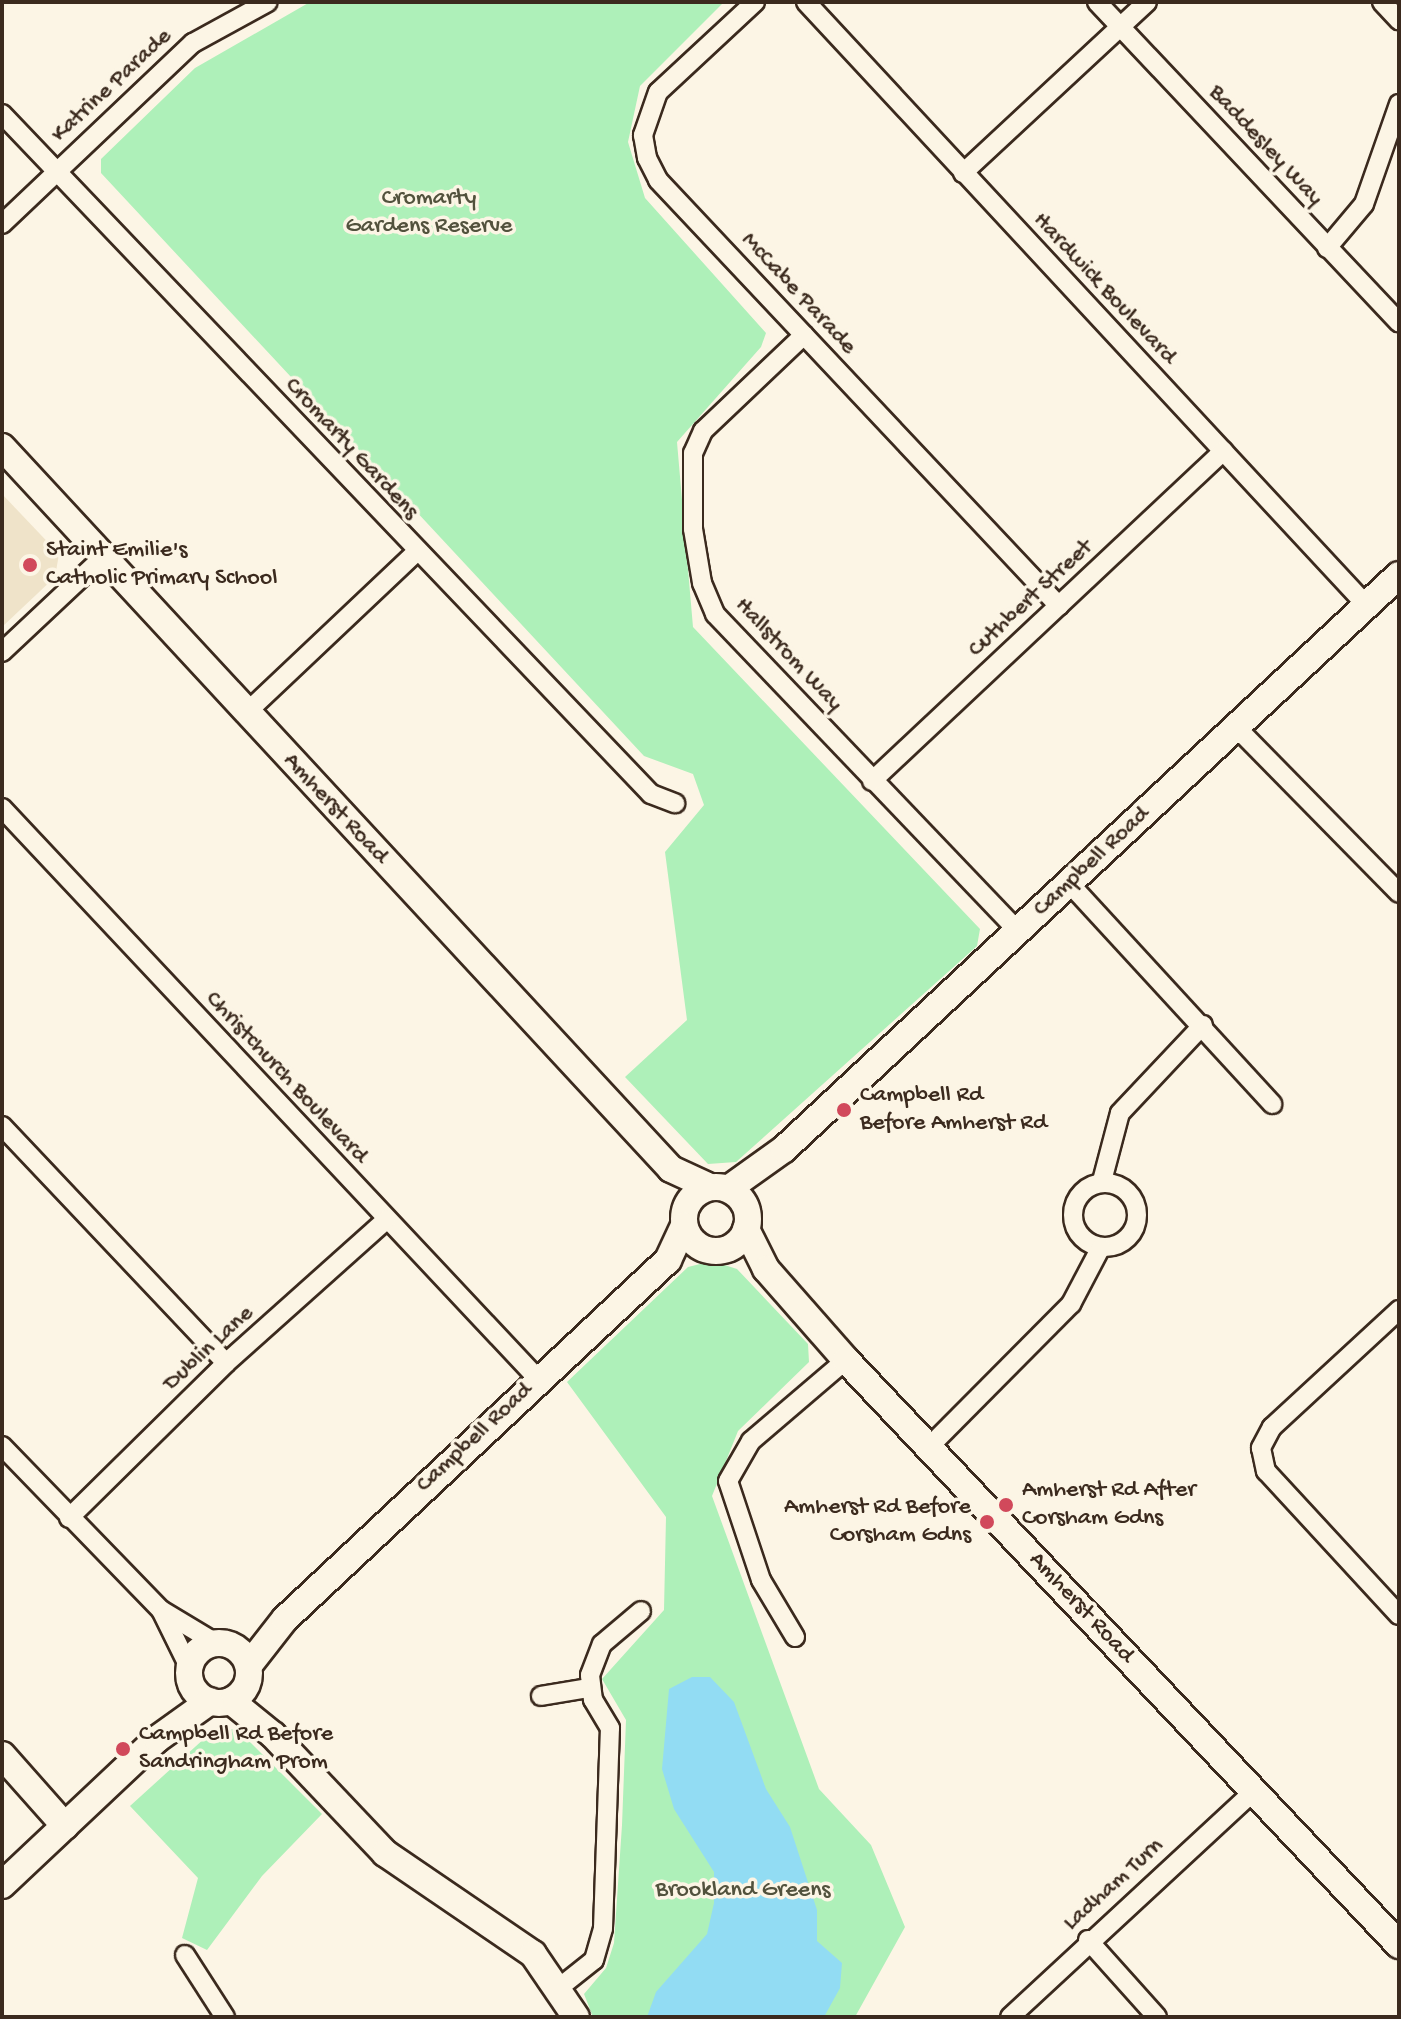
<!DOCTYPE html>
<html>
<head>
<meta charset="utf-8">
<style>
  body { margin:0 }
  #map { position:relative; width:1401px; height:2019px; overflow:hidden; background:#fcf5e5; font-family:"Gochi Hand",sans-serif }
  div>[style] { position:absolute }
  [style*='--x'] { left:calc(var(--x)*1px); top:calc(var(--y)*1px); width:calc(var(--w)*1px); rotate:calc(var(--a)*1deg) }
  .built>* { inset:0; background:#efe3c9 }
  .green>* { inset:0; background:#aef0b9 }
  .water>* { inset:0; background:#92dcf3 }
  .roads { filter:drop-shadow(2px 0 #3b2a1e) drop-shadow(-2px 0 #3b2a1e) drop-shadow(0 2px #3b2a1e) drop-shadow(0 -2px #3b2a1e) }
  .street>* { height:18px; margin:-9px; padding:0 9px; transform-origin:9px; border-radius:9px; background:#fcf5e5 }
  .street>.ring { margin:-9px; padding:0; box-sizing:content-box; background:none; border:18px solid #fcf5e5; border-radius:50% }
  .secondary>* { height:26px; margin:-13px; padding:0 13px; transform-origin:13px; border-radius:13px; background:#fcf5e5 }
  .secondary>.ring { margin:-13px; padding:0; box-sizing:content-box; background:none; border:26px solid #fcf5e5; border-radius:50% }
  .dots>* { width:22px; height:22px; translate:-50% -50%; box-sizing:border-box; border:4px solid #fcf5e5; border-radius:50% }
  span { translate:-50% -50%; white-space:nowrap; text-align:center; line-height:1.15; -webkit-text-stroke:7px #fcf5e5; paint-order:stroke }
  .street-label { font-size:24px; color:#3b2a1e }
  .park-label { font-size:24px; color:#52523d }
  .poi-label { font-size:24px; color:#3b2a1e }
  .left { translate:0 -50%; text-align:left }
  .right { translate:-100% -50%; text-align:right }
  .frame { position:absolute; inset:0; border:4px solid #3b2a1e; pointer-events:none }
</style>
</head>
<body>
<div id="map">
  <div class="built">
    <div style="clip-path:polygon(2px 494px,59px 554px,55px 577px,2px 627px)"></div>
  </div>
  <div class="green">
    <div style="clip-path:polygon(310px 2px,724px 2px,640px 86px,628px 142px,645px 198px,766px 333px,761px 347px,677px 442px,693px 627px,980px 929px,977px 946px,736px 1162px,708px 1164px,625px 1077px,687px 1020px,665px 852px,704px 805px,693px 774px,644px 756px,101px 173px,101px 159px,195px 68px)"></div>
    <div style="clip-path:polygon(712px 1261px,737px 1269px,808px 1344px,809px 1362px,738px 1431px,712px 1496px,819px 1789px,871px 1845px,905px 1927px,855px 2017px,593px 2017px,584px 1994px,606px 1968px,614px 1943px,622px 1825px,626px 1720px,602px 1679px,664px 1610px,666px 1517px,567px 1382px,688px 1267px)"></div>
    <div style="clip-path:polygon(217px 1727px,238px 1730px,322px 1814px,262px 1876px,207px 1950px,182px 1938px,198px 1878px,130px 1806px)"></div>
  </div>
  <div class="water">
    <div style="clip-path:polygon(692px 1677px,710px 1677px,734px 1702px,766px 1789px,790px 1827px,817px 1910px,817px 1941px,842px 1963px,840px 1988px,824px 2017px,647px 2017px,656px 1992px,707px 1934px,714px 1903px,714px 1872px,674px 1809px,662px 1769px,669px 1689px)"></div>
  </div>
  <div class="roads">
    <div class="street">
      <div style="--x:755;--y:2;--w:132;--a:137.1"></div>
      <div style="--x:658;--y:92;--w:46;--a:109.2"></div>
      <div style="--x:643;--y:135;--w:23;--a:80"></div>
      <div style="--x:647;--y:158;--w:25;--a:63"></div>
      <div style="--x:658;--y:180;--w:585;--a:46.73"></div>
      <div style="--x:806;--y:2;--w:826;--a:47.11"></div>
      <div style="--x:1097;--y:2;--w:440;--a:46.7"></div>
      <div style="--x:1382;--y:2;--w:25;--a:47"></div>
      <div style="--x:2;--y:114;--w:940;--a:46.34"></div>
      <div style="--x:651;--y:794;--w:26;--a:21"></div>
      <div style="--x:963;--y:173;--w:251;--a:-42.9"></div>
      <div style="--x:2;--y:224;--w:263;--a:-43.5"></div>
      <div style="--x:193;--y:43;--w:85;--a:-28.7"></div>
      <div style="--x:1327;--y:248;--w:57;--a:-49.9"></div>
      <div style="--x:1364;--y:204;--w:106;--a:-70.7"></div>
      <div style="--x:804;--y:335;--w:139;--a:136.5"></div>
      <div style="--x:703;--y:431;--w:24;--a:114"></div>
      <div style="--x:693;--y:453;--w:76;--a:90"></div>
      <div style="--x:693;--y:529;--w:55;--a:80.5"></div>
      <div style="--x:702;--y:583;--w:34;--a:67"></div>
      <div style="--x:715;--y:614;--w:439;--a:46.3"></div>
      <div style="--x:2;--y:652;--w:137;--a:-43.2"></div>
      <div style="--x:245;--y:714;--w:234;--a:-43.4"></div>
      <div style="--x:1237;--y:728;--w:231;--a:45.5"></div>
      <div style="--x:872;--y:781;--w:482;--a:-43.2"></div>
      <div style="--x:2;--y:808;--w:783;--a:46.81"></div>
      <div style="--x:1070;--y:884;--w:299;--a:47.4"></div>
      <div style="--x:2;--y:1126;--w:326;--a:46.6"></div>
      <div style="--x:1102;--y:1181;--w:70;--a:-75.2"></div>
      <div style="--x:1120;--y:1113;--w:121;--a:-46.7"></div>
      <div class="ring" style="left:1073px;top:1183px;width:46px;height:46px"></div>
      <div style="--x:1399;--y:1310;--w:173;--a:137.3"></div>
      <div style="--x:1272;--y:1427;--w:24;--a:118"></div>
      <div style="--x:1261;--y:1448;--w:24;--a:78"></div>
      <div style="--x:1266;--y:1471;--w:196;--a:47.3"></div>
      <div style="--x:2;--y:1446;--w:228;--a:45.9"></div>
      <div style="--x:161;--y:1610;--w:64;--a:31"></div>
      <div style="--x:929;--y:1447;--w:202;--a:-45.2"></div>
      <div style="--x:1071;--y:1304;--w:64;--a:-62.2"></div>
      <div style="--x:69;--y:1518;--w:221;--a:-44.6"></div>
      <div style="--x:226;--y:1363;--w:215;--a:-41.8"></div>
      <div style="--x:161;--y:1610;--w:66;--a:63.8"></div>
      <div style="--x:795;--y:1637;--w:66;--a:-120.8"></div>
      <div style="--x:761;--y:1580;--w:104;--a:-108.4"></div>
      <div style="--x:728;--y:1481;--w:46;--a:-60.1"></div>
      <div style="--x:751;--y:1441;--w:125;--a:-40.5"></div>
      <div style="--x:541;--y:1696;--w:49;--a:-9.5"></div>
      <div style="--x:1088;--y:1940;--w:103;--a:48.1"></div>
      <div style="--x:185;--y:1955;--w:74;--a:57.2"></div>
      <div style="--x:560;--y:1987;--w:43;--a:-38.5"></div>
      <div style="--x:594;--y:1960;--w:33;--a:-74"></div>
      <div style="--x:603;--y:1928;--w:200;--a:-88"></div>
      <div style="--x:610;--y:1728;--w:33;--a:-121"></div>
      <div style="--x:593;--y:1700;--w:25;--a:-97"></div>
      <div style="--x:590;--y:1675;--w:33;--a:-69"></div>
      <div style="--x:602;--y:1644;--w:51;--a:-40.2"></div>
      <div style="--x:1010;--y:2017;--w:333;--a:-42.8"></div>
    </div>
    <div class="secondary">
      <div style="--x:2;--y:447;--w:984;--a:47.18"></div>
      <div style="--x:671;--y:1169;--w:43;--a:24.8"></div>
      <div class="ring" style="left:684px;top:1187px;width:38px;height:38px"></div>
      <div style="--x:728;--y:1189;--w:69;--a:-35.5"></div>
      <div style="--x:784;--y:1149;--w:841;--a:-43.03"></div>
      <div style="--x:746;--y:1229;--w:45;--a:63.4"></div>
      <div style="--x:766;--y:1269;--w:121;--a:48.7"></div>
      <div style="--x:846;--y:1360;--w:805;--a:46.61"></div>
      <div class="ring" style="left:189px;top:1643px;width:34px;height:34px"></div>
      <div style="--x:249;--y:1665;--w:58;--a:-52"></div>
      <div style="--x:285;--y:1619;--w:525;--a:-43.15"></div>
      <div style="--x:668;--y:1260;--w:38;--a:-65"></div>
      <div style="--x:231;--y:1701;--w:54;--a:39"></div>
      <div style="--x:273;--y:1735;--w:163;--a:46.5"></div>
      <div style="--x:385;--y:1853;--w:179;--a:34.3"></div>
      <div style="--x:533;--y:1954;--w:76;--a:55.7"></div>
      <div style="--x:2;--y:1755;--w:95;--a:48.4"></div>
      <div style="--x:2;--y:1885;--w:213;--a:-43.3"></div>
      <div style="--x:157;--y:1739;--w:65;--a:-35.6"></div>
    </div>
  </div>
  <div class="dots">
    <div style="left:30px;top:565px;background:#d1495b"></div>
    <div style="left:844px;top:1110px;background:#d1495b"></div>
    <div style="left:1006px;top:1505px;background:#d1495b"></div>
    <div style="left:987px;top:1522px;background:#d1495b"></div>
    <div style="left:123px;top:1749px;background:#d1495b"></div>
  </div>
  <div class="street-label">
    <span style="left:112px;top:86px;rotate:-43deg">Katrine Parade</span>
    <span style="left:1265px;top:146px;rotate:47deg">Baddesley Way</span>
    <span style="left:1104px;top:289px;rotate:47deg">Hardwick Boulevard</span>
    <span style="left:798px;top:294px;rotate:47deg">McCabe Parade</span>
    <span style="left:351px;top:449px;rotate:47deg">Cromarty Gardens</span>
    <span style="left:1031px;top:599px;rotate:-43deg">Cuthbert Street</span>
    <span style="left:788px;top:655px;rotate:47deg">Hallstrom Way</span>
    <span style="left:335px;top:809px;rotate:47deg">Amherst Road</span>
    <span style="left:1092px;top:862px;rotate:-43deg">Campbell Road</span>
    <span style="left:286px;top:1078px;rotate:47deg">Christchurch Boulevard</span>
    <span style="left:209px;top:1349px;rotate:-43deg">Dublin Lane</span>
    <span style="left:475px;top:1438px;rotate:-43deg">Campbell Road</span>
    <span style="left:1081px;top:1608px;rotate:47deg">Amherst Road</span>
    <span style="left:1114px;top:1885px;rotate:-42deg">Ladham Turn</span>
  </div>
  <div class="park-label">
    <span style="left:429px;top:213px">Cromarty<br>Gardens Reserve</span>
    <span style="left:743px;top:1891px">Brookland Greens</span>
  </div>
  <div class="poi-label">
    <span class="left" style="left:46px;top:565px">Staint Emilie's<br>Catholic Primary School</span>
    <span class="left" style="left:860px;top:1110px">Campbell Rd<br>Before Amherst Rd</span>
    <span class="left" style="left:1022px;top:1505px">Amherst Rd After<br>Corsham Gdns</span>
    <span class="right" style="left:971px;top:1522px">Amherst Rd Before<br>Corsham Gdns</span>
    <span class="left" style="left:139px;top:1749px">Campbell Rd Before<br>Sandringham Prom</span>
  </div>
  <div class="frame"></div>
</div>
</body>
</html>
